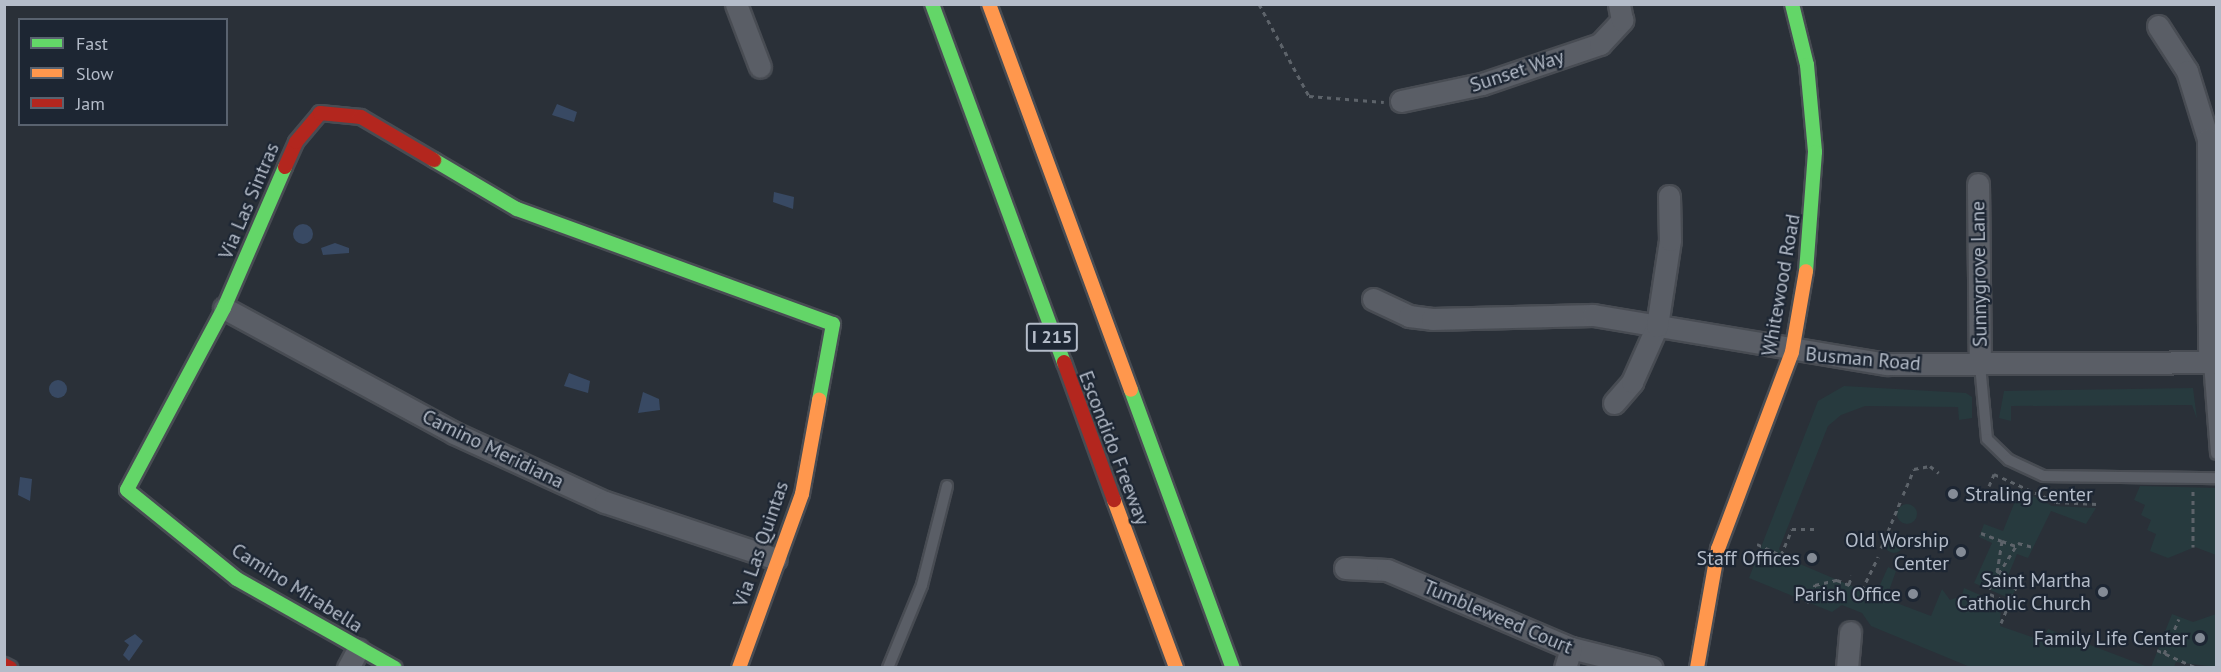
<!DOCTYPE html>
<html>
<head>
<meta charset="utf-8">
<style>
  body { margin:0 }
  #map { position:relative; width:2221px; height:672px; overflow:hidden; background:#2a3038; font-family:"PT Sans",sans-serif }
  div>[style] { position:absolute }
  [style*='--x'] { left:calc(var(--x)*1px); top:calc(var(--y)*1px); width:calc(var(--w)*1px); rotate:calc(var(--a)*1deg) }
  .green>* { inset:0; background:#273a3e }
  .round { border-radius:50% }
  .water>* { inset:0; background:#384963 }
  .path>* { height:3px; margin-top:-1.5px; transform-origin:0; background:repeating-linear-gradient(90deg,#5d636a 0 4.5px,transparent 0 9px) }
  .roads { filter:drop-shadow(2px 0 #484c53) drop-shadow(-2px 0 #484c53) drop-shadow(0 2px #484c53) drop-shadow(0 -2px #484c53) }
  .lane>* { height:10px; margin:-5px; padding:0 5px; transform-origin:5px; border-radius:5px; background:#5a5e66 }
  .street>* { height:21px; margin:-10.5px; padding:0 10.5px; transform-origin:10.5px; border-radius:10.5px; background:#5a5e66 }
  .fast>* { height:14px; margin:-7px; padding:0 7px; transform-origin:7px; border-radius:7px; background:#63d668 }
  .slow>* { height:14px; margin:-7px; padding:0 7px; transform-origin:7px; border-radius:7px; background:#ff974d }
  .jam>* { height:14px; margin:-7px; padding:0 7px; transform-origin:7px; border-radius:7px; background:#b3261e }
  .dots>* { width:16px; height:16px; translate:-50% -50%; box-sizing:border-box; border:3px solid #1d2633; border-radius:50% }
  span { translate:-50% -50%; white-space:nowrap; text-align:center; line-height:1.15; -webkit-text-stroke:4.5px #1d2633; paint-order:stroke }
  .shield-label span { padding:2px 4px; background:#1d2633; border:2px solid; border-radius:4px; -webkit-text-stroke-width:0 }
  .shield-label { font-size:18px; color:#b4bcc9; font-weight:700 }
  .street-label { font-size:20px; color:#b4bcc9 }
  .poi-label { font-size:20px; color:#b4bcc9 }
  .left { translate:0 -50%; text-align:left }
  .right { translate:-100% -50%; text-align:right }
  .frame { position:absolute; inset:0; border:6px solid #b4bcc9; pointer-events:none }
  .legend { position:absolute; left:18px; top:18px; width:210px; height:108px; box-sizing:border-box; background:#1d2633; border:2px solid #59626f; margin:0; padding:8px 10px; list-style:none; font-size:18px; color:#b4bcc9 }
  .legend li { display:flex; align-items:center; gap:12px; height:30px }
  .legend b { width:30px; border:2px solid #59626f }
</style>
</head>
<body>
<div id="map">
  <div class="green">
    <div style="clip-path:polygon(1844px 386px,1966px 393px,1972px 397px,1972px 418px,1959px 420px,1958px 407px,1865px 406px,1841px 415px,1828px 426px,1779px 549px,1786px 558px,1875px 596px,1888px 567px,1896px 571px,1886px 599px,1931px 616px,1942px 589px,1950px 600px,1962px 596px,1964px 588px,2001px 604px,2000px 626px,2043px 641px,2048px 629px,2148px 667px,1970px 667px,1871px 626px,1862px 613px,1842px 605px,1832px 612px,1749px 578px,1818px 401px)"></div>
    <div style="clip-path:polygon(2193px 388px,2197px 419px,2192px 405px,2011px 406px,2011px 421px,1999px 418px,2004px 391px)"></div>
    <div style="clip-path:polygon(2140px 486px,2216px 488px,2216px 555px,2195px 547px,2168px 558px,2150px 551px,2156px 534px,2147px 530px,2151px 520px,2141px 515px,2145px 505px,2134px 500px)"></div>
    <div style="clip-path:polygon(2020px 489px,2052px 506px,2096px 508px,2086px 524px,2051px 511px,2028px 558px,2017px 554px,2008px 576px,2019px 581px,2011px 599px,1974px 583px,1992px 543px,1979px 537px,1984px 524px,2003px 531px)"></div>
    <div class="round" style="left:1897px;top:504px;width:20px;height:20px"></div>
    <div class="round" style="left:1885px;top:535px;width:18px;height:18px"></div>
    <div style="clip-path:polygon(2172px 614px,2193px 622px,2216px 614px,2216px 667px,2176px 662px,2174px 667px,2151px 667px)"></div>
  </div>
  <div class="water">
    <div style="clip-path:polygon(557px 104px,577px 112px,574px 122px,552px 115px)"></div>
    <div style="clip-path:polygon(774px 192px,794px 197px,793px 209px,773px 202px)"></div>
    <div class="round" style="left:293px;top:224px;width:20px;height:20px"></div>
    <div style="clip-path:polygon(335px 243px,349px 248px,349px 253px,323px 255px,321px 248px)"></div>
    <div style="clip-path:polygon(569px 373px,590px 381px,588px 393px,564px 386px)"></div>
    <div class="round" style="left:49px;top:380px;width:18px;height:18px"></div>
    <div style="clip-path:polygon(643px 392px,659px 399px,660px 410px,638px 413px)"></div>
    <div style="clip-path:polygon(20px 477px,32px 479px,30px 501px,18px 495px)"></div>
    <div style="clip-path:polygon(135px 634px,143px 641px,129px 661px,123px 655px,129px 645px,124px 641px)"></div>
  </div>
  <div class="path">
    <div style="--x:1259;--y:4;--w:105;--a:61.5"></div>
    <div style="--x:1309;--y:96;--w:75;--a:4.6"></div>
    <div style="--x:1989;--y:486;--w:13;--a:-67"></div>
    <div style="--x:1994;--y:474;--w:68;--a:24.3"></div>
    <div style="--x:2056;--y:502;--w:41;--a:2.8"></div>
    <div style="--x:2193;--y:491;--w:56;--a:90"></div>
    <div style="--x:1903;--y:495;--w:28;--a:-67"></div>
    <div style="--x:1914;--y:469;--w:16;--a:-11"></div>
    <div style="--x:1930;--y:466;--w:11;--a:38"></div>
    <div style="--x:1981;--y:533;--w:22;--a:21"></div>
    <div style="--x:2002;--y:541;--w:32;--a:99"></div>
    <div style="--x:2002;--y:541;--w:15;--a:20"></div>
    <div style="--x:1757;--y:544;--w:26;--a:25"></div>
    <div style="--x:1781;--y:555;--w:28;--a:-67"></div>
    <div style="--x:1792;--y:529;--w:26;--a:0"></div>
    <div style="--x:1881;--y:548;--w:52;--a:-67.4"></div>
    <div style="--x:1849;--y:584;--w:9;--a:-72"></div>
    <div style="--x:1989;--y:589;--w:54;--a:-57.8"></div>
    <div style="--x:2018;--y:543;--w:16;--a:15"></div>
    <div style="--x:1990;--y:594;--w:19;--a:25"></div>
    <div style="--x:1807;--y:603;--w:20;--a:-66"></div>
    <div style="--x:1815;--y:585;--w:23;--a:-13"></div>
    <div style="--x:1837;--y:580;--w:27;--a:22"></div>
    <div style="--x:1862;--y:590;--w:37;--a:-64"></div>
    <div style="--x:2001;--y:623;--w:41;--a:-67.2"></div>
    <div style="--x:2157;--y:650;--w:44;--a:24.2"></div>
    <div style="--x:2164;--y:654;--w:38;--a:-67"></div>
  </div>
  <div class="roads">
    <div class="lane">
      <div style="--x:2209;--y:362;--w:92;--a:85.6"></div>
      <div style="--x:1980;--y:365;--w:74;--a:84.6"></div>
      <div style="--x:1987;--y:439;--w:30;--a:44"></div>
      <div style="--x:2009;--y:460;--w:38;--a:25"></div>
      <div style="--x:2044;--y:476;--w:172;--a:0.7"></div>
      <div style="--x:888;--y:668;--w:90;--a:-67.7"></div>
      <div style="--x:922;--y:585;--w:102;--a:-75.8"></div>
    </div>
    <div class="street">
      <div style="--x:736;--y:4;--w:67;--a:69.1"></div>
      <div style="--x:2158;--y:26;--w:54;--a:57.2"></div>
      <div style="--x:2187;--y:71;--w:71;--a:72.8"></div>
      <div style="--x:2208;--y:139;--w:223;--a:89.7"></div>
      <div style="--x:1401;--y:101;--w:83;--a:-11.9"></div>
      <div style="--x:1482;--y:84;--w:125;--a:-18.7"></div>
      <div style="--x:1600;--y:44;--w:33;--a:-47"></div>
      <div style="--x:1622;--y:20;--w:16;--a:-101"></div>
      <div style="--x:1978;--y:184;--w:181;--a:89.4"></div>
      <div style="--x:1373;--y:299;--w:40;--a:25"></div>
      <div style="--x:1409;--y:316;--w:23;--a:7"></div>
      <div style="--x:1432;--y:319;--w:161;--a:-1.4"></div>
      <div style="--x:1593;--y:315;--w:298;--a:9.5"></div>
      <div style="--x:1887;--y:364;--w:329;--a:-0.3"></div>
      <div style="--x:224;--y:308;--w:262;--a:28.5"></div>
      <div style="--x:454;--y:433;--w:166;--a:24.6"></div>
      <div style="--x:605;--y:502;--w:180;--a:18.4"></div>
      <div style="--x:1614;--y:403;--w:28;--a:-49"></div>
      <div style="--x:1632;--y:382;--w:61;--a:-65.9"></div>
      <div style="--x:1657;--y:326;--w:87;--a:-81.4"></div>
      <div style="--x:1670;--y:240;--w:44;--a:-91.3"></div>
      <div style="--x:1345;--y:568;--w:42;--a:2.7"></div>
      <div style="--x:1387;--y:570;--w:200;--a:23"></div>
      <div style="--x:1571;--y:648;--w:83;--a:13.9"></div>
      <div style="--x:348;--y:668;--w:21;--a:-62"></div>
      <div style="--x:1565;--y:668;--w:21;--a:-73"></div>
      <div style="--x:1847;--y:668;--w:36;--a:-85"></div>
    </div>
    <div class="fast">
      <div style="--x:932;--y:4;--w:382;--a:69.8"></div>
      <div style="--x:1792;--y:4;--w:63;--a:76.2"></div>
      <div style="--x:1807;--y:65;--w:87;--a:84.7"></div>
      <div style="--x:1815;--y:152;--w:119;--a:94.3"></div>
      <div style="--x:434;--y:160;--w:96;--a:30.6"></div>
      <div style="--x:517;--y:209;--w:336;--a:20"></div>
      <div style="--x:833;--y:324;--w:77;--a:100.4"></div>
      <div style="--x:285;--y:167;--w:154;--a:113.4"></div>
      <div style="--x:224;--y:308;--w:206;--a:118.1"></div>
      <div style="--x:127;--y:490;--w:141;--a:39"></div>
      <div style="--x:237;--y:579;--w:181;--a:29.4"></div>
      <div style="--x:1131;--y:390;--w:296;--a:69.9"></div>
    </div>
    <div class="slow">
      <div style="--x:989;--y:4;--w:411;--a:69.8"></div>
      <div style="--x:1114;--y:500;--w:179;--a:69.7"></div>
      <div style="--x:739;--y:668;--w:185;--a:-70.1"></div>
      <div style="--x:802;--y:494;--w:96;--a:-79.7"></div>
      <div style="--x:1697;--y:668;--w:121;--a:-80"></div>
      <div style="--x:1718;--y:549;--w:210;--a:-69.4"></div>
      <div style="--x:1792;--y:352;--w:82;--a:-80.2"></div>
    </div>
    <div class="jam">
      <div style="--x:285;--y:167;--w:27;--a:-66"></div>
      <div style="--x:296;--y:142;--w:38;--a:-50"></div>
      <div style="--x:320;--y:113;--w:41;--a:5.6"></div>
      <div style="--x:361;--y:117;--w:85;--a:30.5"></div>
      <div style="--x:1064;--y:362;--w:147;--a:70.1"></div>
      <div style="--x:4;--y:665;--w:7;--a:27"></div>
    </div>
  </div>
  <div class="dots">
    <div style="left:1953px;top:494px;background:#848b96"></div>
    <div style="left:1961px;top:552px;background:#848b96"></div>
    <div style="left:1812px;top:558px;background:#848b96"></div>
    <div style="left:2103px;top:592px;background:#848b96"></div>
    <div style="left:1913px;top:594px;background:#848b96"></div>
    <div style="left:2200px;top:638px;background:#848b96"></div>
  </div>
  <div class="shield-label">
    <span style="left:1052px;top:337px">I 215</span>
  </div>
  <div class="street-label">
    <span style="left:1517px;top:71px;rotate:-18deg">Sunset Way</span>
    <span style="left:249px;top:201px;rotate:-67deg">Via Las Sintras</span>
    <span style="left:1979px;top:274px;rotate:-91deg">Sunnygrove Lane</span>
    <span style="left:1781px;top:285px;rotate:-80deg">Whitewood Road</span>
    <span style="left:1863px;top:359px;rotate:5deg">Busman Road</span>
    <span style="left:1114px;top:448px;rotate:69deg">Escondido Freeway</span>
    <span style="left:493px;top:449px;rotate:26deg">Camino Meridiana</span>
    <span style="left:761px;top:544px;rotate:-71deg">Via Las Quintas</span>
    <span style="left:297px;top:588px;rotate:32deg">Camino Mirabella</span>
    <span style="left:1498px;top:617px;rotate:23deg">Tumbleweed Court</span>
  </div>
  <div class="poi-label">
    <span class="left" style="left:1965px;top:494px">Straling Center</span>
    <span class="right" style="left:1949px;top:552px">Old Worship<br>Center</span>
    <span class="right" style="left:1800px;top:558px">Staff Offices</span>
    <span class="right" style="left:2091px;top:592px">Saint Martha<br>Catholic Church</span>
    <span class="right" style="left:1901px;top:594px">Parish Office</span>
    <span class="right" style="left:2188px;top:638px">Family Life Center</span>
  </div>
  <div class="frame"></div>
  <ul class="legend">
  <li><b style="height:8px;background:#63d668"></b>Fast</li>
  <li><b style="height:8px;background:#ff974d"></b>Slow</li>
  <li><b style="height:8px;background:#b3261e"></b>Jam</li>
  </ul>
</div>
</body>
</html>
